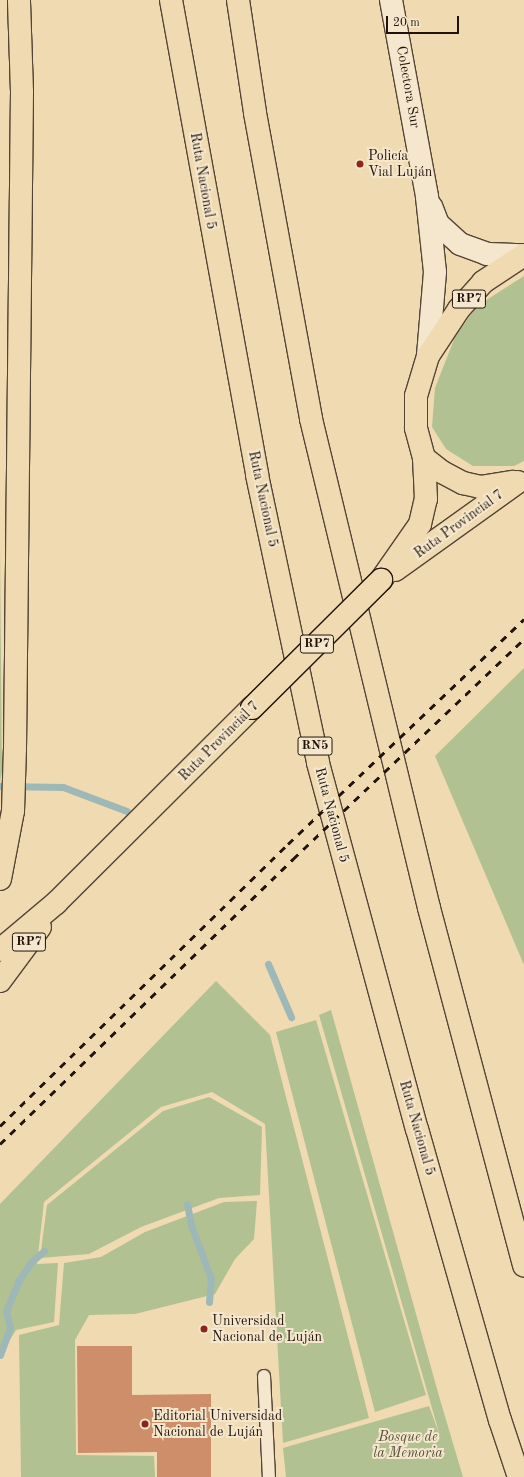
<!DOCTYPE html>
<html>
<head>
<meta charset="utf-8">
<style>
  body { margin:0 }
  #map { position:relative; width:524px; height:1477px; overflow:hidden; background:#efdab2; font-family:"Old Standard TT",serif }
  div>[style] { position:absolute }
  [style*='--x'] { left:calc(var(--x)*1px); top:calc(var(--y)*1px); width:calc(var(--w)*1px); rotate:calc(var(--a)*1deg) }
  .green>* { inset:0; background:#b2c191 }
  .stream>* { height:7px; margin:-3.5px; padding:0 3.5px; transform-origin:3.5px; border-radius:3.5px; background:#9eb8b7 }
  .building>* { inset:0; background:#cd8e69 }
  .roads { filter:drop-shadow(1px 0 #544534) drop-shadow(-1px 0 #544534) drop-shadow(0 1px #544534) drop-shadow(0 -1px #544534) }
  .service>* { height:12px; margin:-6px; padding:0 6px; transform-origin:6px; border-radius:6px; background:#f5e7cd }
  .tertiary>* { height:22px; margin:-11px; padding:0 11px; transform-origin:11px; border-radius:11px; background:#f5e7cd }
  .primary>* { height:22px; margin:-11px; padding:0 11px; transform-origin:11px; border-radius:11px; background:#efdab2 }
  .motorway>* { height:22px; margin:-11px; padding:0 11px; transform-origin:11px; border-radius:11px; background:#efdab2 }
  .rail>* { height:3px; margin-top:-1.5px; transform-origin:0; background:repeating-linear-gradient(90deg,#21130a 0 7px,transparent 0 14px) }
  .bridges { filter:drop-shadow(1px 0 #21130a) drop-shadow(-1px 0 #21130a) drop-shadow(0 1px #21130a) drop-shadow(0 -1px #21130a) }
  .primary-bridge>* { height:22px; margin:-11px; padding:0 11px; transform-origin:11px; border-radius:11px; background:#efdab2 }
  .dots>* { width:11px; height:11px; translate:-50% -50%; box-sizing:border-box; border:2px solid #f5e7cd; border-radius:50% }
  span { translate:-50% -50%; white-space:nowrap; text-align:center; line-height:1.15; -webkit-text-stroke:4px #f5e7cd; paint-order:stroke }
  .shield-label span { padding:1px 3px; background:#f5e7cd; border:1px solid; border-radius:3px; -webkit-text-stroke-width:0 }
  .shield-label { font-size:13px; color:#21130a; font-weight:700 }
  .street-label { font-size:14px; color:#21130a }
  .poi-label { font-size:14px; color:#21130a }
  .left { translate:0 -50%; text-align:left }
  .park-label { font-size:14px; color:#545039; font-style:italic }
  .scale { position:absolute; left:386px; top:16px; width:73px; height:18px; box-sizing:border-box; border:2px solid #21130a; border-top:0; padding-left:5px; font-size:12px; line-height:14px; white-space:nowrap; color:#21130a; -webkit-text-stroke:3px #f5e7cd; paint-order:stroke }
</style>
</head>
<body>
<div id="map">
  <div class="green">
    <div style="clip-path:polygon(524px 276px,524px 461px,514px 466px,473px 466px,446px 449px,432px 427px,435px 388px,455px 337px,477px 306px)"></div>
    <div style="clip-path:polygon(0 548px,2px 772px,0 782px)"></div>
    <div style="clip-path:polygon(524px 668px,524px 965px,435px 756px)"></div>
    <div style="clip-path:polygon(216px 981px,270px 1035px,369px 1418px,283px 1443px,265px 1124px,212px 1092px,161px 1107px,44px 1202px,37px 1264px,58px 1263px,54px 1322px,16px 1330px,0 1356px,0 1204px)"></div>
    <div style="clip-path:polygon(331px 1010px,439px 1396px,463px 1477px,286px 1477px,283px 1448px,429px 1406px,440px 1436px,319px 1015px)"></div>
    <div style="clip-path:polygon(316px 1020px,426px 1395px,375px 1412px,276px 1032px)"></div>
    <div style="clip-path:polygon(209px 1097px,262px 1127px,260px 1195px,219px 1198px,141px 1227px,89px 1254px,40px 1258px,47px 1205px,163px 1111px)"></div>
    <div style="clip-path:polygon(257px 1201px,254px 1239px,235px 1259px,215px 1294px,135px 1314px,89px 1315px,75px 1340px,76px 1455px,154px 1456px,155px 1477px,21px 1477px,19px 1335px,59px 1325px,64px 1263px,101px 1257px,145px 1232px,224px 1202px)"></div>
  </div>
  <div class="stream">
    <div style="--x:0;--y:786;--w:63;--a:0.9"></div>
    <div style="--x:63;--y:787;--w:68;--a:20.6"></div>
    <div style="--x:268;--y:964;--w:58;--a:66.5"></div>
    <div style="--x:187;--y:1204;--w:21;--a:79"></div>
    <div style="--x:191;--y:1225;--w:58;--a:69.7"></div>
    <div style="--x:211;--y:1279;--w:23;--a:95"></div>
    <div style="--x:0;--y:1355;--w:29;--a:-70"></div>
    <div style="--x:10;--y:1328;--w:17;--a:-103"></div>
    <div style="--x:6;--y:1311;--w:34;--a:-67"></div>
    <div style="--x:19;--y:1280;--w:23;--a:-56"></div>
    <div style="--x:32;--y:1261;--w:16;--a:-40"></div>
  </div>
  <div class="building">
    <div style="clip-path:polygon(77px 1346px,132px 1346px,132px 1395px,211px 1394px,211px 1477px,157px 1477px,157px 1452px,78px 1453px)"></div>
  </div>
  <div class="roads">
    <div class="service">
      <div style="--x:264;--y:1376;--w:101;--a:87.2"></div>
    </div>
    <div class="tertiary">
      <div style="--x:391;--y:0;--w:200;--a:79.6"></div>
      <div style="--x:427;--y:197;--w:75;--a:83.9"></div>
      <div style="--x:435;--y:272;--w:84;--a:94.8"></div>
      <div style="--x:431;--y:206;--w:19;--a:69"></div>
      <div style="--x:438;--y:224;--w:30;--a:42"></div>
      <div style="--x:460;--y:244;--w:29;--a:20"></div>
      <div style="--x:487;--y:254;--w:37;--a:2"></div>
    </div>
    <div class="primary">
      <div style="--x:424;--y:458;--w:23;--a:38"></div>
      <div style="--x:442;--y:472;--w:24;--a:28"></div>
      <div style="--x:463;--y:483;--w:17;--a:13"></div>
      <div style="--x:480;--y:487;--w:33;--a:-9"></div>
      <div style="--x:395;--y:570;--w:151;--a:-35.6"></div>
      <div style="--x:381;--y:580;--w:68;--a:-55.1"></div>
      <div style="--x:420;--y:524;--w:26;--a:-77"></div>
      <div style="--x:426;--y:499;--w:41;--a:-92.8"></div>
      <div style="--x:424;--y:458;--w:31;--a:-105"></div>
      <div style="--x:416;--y:428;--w:32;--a:-90"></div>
      <div style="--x:416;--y:396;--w:42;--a:-73.3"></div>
      <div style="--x:428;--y:356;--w:56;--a:-56.6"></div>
      <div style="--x:459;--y:309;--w:36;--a:-48"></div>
      <div style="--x:483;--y:282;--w:49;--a:-33.4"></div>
      <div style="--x:0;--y:950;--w:73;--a:-40"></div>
      <div style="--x:56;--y:903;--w:276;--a:-44.9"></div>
      <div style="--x:0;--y:981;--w:67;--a:-53.5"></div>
    </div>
    <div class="motorway">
      <div style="--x:171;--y:0;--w:483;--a:79.7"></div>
      <div style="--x:257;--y:475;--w:294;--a:78"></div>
      <div style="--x:318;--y:763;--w:379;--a:74.9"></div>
      <div style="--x:417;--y:1129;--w:303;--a:74.1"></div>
      <div style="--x:500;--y:1420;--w:60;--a:71.6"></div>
      <div style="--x:238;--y:0;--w:114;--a:81.4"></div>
      <div style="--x:255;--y:113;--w:311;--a:79.6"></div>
      <div style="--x:311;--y:419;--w:503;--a:76.43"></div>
      <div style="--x:429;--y:908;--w:370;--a:75.1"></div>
      <div style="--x:0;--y:879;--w:69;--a:-79.2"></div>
      <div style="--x:13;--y:811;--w:62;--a:-88.2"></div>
      <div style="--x:15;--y:749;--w:657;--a:-89.39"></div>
      <div style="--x:22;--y:92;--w:92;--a:-91.9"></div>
    </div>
  </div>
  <div class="rail">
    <div style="--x:0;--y:1126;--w:403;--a:-44.4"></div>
    <div style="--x:288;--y:844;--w:326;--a:-43.6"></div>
    <div style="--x:0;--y:1144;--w:409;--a:-44.2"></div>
    <div style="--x:293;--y:859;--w:319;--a:-43.6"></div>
  </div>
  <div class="bridges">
    <div class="primary-bridge">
      <div style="--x:252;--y:708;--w:182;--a:-44.8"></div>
    </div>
  </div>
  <div class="dots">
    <div style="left:360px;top:164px;background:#8f2418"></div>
    <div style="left:204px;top:1329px;background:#8f2418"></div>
    <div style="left:145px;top:1424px;background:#8f2418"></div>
  </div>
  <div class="shield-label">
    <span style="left:469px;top:299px">RP7</span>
    <span style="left:317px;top:644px">RP7</span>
    <span style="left:315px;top:746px">RN5</span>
    <span style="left:29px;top:942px">RP7</span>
  </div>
  <div class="street-label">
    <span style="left:408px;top:87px;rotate:80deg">Colectora Sur</span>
    <span style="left:203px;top:181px;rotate:80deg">Ruta Nacional 5</span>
    <span style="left:263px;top:499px;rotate:78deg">Ruta Nacional 5</span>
    <span style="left:459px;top:524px;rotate:-36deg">Ruta Provincial 7</span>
    <span style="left:219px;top:741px;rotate:-45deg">Ruta Provincial 7</span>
    <span style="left:332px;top:815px;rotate:75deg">Ruta Nacional 5</span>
    <span style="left:417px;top:1128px;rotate:74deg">Ruta Nacional 5</span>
  </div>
  <div class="poi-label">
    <span class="left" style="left:368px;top:164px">Policía<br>Vial Luján</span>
    <span class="left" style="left:212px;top:1329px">Universidad<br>Nacional de Luján</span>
    <span class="left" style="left:153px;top:1424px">Editorial Universidad<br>Nacional de Luján</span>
  </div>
  <div class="park-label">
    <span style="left:408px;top:1445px">Bosque de<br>la Memoria</span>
  </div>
  <div class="scale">20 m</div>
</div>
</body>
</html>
